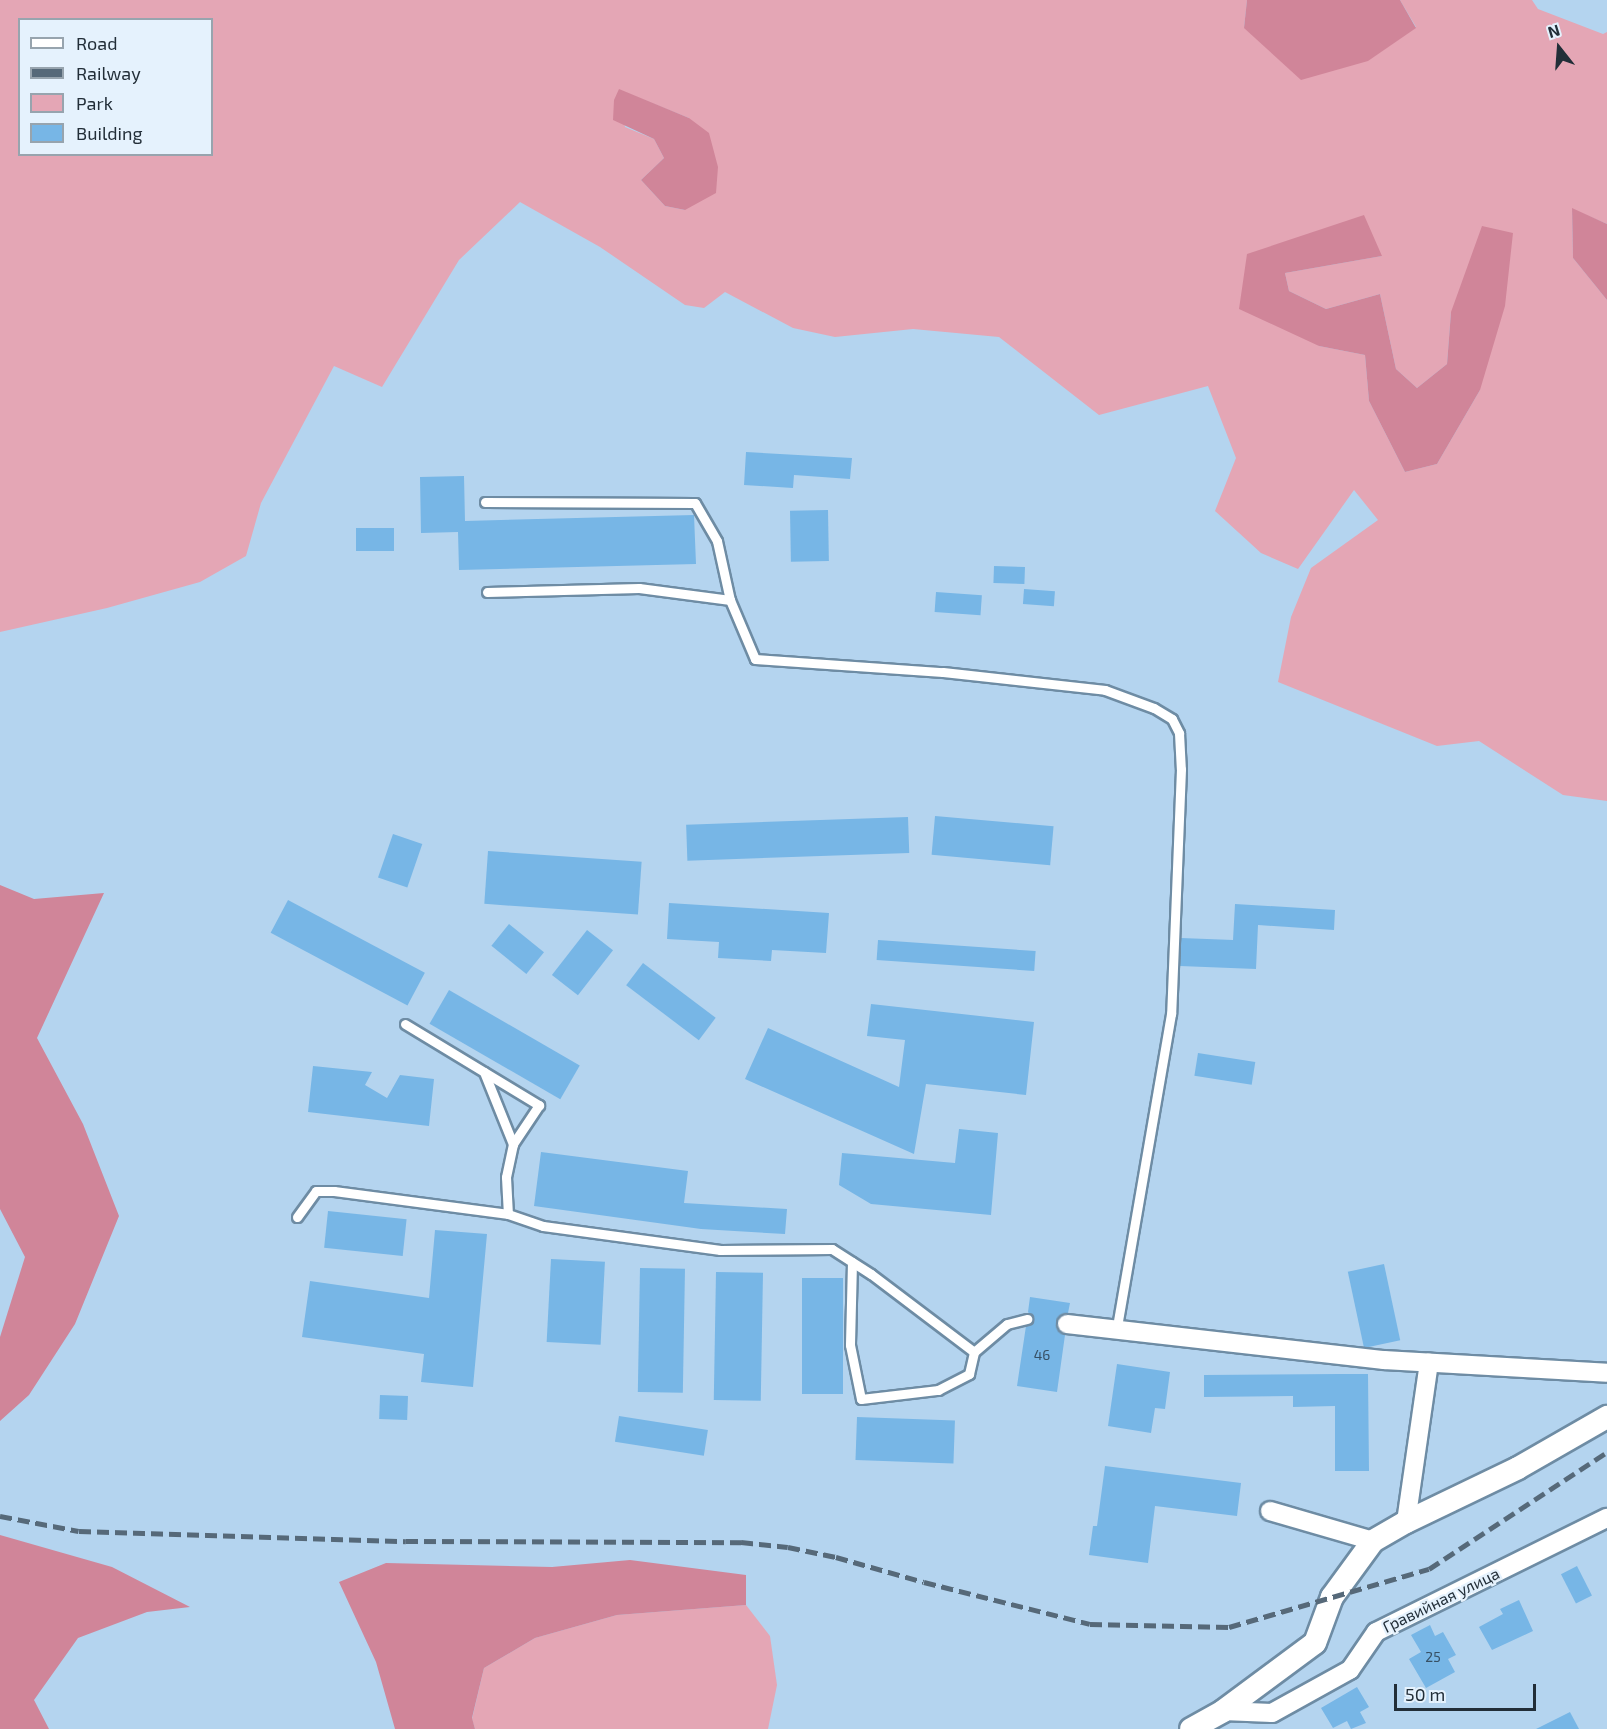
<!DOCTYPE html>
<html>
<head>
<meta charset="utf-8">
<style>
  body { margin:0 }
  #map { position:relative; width:1607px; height:1729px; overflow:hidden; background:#b4d4ef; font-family:"Exo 2",sans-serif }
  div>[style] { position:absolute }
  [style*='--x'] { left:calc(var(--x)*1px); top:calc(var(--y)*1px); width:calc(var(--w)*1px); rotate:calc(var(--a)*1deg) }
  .green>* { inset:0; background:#e4a6b5 }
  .forest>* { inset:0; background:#d08599 }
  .building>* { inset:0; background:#77b6e6; transform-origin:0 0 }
  .roads { filter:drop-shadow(2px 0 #6e8ca4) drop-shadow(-2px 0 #6e8ca4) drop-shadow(0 2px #6e8ca4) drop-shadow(0 -2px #6e8ca4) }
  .service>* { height:9px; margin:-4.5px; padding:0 4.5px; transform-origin:4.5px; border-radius:4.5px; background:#fff }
  .minor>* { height:18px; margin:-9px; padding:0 9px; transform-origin:9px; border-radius:9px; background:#fff }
  .tertiary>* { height:22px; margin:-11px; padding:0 11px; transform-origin:11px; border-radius:11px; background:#fff }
  .rail>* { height:4.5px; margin-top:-2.25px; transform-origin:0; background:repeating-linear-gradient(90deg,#566979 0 12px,transparent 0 18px) }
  span { translate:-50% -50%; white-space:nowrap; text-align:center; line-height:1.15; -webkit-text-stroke:4.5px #e5f2fd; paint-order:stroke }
  .number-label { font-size:14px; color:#375064 }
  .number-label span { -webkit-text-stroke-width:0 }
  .street-label { font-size:16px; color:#222e38 }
  .legend { position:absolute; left:18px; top:18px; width:195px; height:138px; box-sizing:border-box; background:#e5f2fd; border:2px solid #97a4ae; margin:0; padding:8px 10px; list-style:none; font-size:18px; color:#222e38 }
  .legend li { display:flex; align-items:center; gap:12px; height:30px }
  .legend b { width:30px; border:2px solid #97a4ae }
  .north { position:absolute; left:1529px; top:18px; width:60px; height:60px; -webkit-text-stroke:4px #e5f2fd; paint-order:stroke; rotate:343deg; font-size:16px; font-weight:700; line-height:24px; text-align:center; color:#222e38 }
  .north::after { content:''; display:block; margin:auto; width:21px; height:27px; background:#222e38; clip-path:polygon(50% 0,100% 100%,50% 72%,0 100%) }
  .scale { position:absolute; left:1394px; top:1684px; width:142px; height:27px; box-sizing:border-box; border:3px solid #222e38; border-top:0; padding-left:8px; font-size:18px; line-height:21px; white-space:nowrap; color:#222e38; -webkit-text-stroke:4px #e5f2fd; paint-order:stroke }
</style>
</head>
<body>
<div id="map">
  <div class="green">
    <div style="clip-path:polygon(evenodd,0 0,1247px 0,1244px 28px,1416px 27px,1400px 0,1532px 0,1538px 9px,1603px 34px,1607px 32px,1607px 224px,1572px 209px,1573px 258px,1607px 300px,1607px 801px,1563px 795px,1479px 741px,1437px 746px,1278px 682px,1291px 617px,1311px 568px,1378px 520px,1354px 490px,1298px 569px,1261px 553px,1215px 511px,1236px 458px,1208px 386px,1099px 415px,999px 337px,913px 329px,835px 337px,793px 328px,725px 292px,704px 308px,685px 305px,600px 247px,520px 202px,459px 260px,382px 387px,334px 366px,261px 503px,246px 556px,200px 582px,107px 608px,0 632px,0 0,20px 20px,212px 20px,212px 154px,20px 154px,20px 20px,0 0,619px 90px,689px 118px,685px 210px,665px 206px,641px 180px,664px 158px,654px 139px,625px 127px,619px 90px,0 0,1247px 254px,1382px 256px,1285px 273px,1289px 291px,1326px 309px,1380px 294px,1396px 369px,1417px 388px,1447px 364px,1451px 312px,1480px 390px,1437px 464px,1405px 472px,1369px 401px,1365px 355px,1319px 346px,1247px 254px)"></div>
    <div style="clip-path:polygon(746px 1605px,770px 1636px,777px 1685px,768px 1729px,475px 1729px,472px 1719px,484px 1668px,535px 1638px,617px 1615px)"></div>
  </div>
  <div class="forest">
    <div style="clip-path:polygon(1247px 0,1400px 0,1416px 28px,1368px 61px,1301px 80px,1244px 28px)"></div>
    <div style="clip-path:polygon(619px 89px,689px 118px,709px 133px,718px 167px,716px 193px,685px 210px,665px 206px,641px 180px,664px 158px,654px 139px,613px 120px,614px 100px)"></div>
    <div style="clip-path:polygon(1572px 208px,1607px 224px,1607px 300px,1573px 258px)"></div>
    <div style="clip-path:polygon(1364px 215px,1382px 256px,1285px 273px,1289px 291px,1326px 309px,1380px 294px,1396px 369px,1417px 388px,1447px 364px,1451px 312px,1482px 226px,1513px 233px,1505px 306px,1480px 390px,1437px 464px,1405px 472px,1369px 401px,1365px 355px,1319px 346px,1239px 309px,1247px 254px)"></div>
    <div style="clip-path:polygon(0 885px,34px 899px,104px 893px,37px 1038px,83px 1124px,119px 1216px,75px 1324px,29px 1395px,0 1421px,0 1337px,25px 1257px,0 1209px)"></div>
    <div style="clip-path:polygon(0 1535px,112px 1567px,190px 1607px,147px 1612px,78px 1638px,34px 1700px,49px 1729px,0 1729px)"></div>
    <div style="clip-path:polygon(630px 1560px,746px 1575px,746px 1605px,617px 1615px,535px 1638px,484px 1668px,472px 1718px,475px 1729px,395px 1729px,376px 1662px,339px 1582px,386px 1563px,552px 1567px)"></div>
  </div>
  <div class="building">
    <div style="clip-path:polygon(746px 452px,852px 458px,850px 479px,794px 475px,793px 488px,744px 485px)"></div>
    <div style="clip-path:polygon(464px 476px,465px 521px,694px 515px,696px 564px,459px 570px,458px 532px,421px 533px,420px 477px)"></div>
    <div style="left:828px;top:510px;width:51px;height:38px;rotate:89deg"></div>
    <div style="left:356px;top:528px;width:38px;height:23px"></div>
    <div style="left:994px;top:566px;width:31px;height:17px;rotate:2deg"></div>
    <div style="left:1024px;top:589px;width:31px;height:15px;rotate:4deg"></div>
    <div style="left:936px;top:592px;width:46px;height:20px;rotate:4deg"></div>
    <div style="left:935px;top:816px;width:119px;height:39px;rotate:5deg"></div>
    <div style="left:908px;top:817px;width:36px;height:222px;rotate:88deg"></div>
    <div style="left:393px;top:834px;width:31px;height:46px;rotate:19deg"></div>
    <div style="left:488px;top:851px;width:154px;height:53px;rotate:4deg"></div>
    <div style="left:288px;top:900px;width:155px;height:37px;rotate:28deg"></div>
    <div style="clip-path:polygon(669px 903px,829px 913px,826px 953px,772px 950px,771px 961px,718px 958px,719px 942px,667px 939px)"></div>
    <div style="clip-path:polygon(1235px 904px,1335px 910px,1334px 930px,1258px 925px,1256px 969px,1180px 966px,1181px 938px,1233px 940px)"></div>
    <div style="left:509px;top:924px;width:45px;height:28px;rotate:39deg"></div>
    <div style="left:587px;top:930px;width:33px;height:57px;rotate:38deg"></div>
    <div style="left:878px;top:940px;width:158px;height:20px;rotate:4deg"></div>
    <div style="left:643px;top:963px;width:91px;height:28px;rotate:37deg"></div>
    <div style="left:449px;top:990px;width:151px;height:39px;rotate:30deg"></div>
    <div style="clip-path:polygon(871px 1004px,1034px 1022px,1026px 1095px,926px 1084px,914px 1154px,745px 1079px,768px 1028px,899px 1087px,905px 1040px,867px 1036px)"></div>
    <div style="left:1198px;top:1053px;width:58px;height:23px;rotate:9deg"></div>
    <div style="clip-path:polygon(313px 1066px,372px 1072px,365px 1085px,387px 1098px,400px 1075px,434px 1079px,429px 1126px,308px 1112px)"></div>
    <div style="clip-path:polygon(959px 1129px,998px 1133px,991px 1215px,871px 1204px,839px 1185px,842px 1153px,955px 1163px)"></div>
    <div style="clip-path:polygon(541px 1152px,688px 1171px,684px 1203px,787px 1209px,785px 1234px,701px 1229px,534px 1206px)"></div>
    <div style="left:328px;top:1211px;width:79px;height:37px;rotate:6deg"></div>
    <div style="clip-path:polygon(435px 1230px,487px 1234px,473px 1387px,421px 1382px,424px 1354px,302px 1337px,310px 1281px,429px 1298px)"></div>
    <div style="left:551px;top:1259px;width:54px;height:83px;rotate:3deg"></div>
    <div style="left:1384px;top:1264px;width:78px;height:37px;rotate:78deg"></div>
    <div style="left:640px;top:1268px;width:45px;height:124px;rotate:1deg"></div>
    <div style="left:716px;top:1272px;width:47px;height:128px;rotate:1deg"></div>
    <div style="left:802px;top:1278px;width:41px;height:116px"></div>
    <div style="clip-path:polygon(1030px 1297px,1070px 1303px,1068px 1313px,1062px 1314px,1056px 1322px,1057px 1329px,1065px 1335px,1057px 1392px,1017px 1386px,1026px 1326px,1034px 1320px,1028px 1312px)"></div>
    <div style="clip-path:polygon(1117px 1364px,1170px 1372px,1165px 1409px,1155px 1408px,1151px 1433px,1108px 1426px)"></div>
    <div style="clip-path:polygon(1340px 1374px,1368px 1374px,1369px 1471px,1335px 1471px,1335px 1406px,1293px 1407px,1293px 1396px,1204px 1397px,1204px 1375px)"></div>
    <div style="left:380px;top:1395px;width:28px;height:24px;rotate:2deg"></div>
    <div style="left:619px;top:1416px;width:90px;height:26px;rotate:9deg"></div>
    <div style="left:857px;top:1417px;width:98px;height:43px;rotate:2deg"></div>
    <div style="clip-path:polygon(1105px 1466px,1241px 1483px,1237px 1516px,1155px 1506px,1148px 1563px,1089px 1555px,1093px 1526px,1097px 1526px)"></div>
    <div style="left:1577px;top:1566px;width:33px;height:18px;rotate:63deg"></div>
    <div style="clip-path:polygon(1519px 1600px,1533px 1631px,1492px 1650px,1479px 1627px,1503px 1614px,1500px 1609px)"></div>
    <div style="clip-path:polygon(1430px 1625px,1435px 1636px,1443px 1632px,1456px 1655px,1448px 1659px,1455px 1672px,1426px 1688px,1409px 1659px,1421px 1652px,1411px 1635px)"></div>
    <div style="clip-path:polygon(1357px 1687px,1369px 1707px,1360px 1712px,1366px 1723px,1351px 1729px,1347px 1721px,1333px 1728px,1321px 1708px)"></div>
    <div style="clip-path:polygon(1570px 1712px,1579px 1729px,1536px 1729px)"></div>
  </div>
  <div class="roads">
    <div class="service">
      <div style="--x:485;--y:502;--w:210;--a:0.3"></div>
      <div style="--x:695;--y:503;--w:44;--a:59.9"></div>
      <div style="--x:717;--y:541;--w:60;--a:77.6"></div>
      <div style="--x:487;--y:592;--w:152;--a:-1.5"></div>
      <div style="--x:639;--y:588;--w:92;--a:7.5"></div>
      <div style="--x:730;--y:600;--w:64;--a:67"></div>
      <div style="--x:755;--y:659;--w:188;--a:4"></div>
      <div style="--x:943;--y:672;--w:163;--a:6.3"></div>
      <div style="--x:1105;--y:690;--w:52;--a:20.2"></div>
      <div style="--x:1154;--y:708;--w:21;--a:31"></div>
      <div style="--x:1172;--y:719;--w:16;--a:63"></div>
      <div style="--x:1179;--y:733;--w:36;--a:87"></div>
      <div style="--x:1181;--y:769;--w:245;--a:92.3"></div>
      <div style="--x:1171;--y:1014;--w:319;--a:99.8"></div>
      <div style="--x:405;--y:1024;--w:157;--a:31.2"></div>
      <div style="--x:539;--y:1105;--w:47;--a:123.7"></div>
      <div style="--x:513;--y:1144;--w:34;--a:102"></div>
      <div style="--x:506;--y:1177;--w:37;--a:87"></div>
      <div style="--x:484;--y:1072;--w:78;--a:68.1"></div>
      <div style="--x:297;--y:1217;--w:32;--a:-54"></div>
      <div style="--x:316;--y:1191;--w:18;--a:0"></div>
      <div style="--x:334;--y:1191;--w:176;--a:7.5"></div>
      <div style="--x:508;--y:1214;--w:37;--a:19"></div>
      <div style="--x:543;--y:1226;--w:179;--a:7.7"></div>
      <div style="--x:720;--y:1250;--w:112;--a:-0.5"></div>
      <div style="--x:832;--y:1249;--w:46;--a:32.7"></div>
      <div style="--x:871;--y:1274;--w:129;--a:37.1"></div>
      <div style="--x:974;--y:1352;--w:43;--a:-40.3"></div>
      <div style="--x:1007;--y:1324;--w:21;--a:-14"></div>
      <div style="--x:852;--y:1262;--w:83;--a:91.4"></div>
      <div style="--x:850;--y:1345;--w:55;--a:78.5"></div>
      <div style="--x:861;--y:1399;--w:78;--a:-6.7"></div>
      <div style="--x:938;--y:1390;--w:35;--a:-27"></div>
      <div style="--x:969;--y:1374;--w:23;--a:-77"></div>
    </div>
    <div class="minor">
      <div style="--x:1067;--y:1324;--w:319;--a:6.5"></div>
      <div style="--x:1384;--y:1360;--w:223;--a:3.3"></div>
      <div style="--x:1270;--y:1511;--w:107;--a:16.2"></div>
      <div style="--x:1406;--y:1522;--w:161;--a:-81.8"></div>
      <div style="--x:1223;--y:1711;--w:49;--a:2.3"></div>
      <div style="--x:1272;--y:1713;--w:89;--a:-28.9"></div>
      <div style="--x:1350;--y:1670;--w:46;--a:-55.6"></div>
      <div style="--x:1376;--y:1632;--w:258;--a:-26.3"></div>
    </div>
    <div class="tertiary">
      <div style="--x:1191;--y:1729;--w:37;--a:-29"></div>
      <div style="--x:1223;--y:1711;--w:114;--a:-36.5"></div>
      <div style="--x:1315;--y:1643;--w:49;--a:-69.7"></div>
      <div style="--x:1332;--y:1597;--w:69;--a:-53.8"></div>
      <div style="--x:1373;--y:1541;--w:38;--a:-30"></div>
      <div style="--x:1406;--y:1522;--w:124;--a:-25.7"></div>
      <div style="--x:1518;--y:1468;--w:103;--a:-29.8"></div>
    </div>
  </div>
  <div class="rail">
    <div style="--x:0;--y:1516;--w:80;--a:10.8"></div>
    <div style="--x:79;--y:1531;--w:327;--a:1.8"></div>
    <div style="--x:406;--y:1541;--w:335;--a:0.2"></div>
    <div style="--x:741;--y:1542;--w:47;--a:6.1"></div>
    <div style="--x:788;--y:1547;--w:49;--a:11.8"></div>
    <div style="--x:836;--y:1557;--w:91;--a:15.9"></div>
    <div style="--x:924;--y:1582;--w:171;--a:14.2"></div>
    <div style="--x:1090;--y:1624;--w:139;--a:1.2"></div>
    <div style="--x:1229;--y:1627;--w:208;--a:-16.2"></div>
    <div style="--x:1429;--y:1569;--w:213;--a:-33.3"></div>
  </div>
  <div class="number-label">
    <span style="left:1042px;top:1355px">46</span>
    <span style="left:1433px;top:1657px">25</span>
  </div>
  <div class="street-label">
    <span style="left:1441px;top:1600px;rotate:-26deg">Гравийная улица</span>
  </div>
  <ul class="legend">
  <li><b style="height:8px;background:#fff"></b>Road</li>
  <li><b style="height:8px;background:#566979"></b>Railway</li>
  <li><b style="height:16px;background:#e4a6b5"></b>Park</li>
  <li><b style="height:16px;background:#77b6e6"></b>Building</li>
  </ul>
  <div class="north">N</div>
  <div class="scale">50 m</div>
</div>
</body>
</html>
